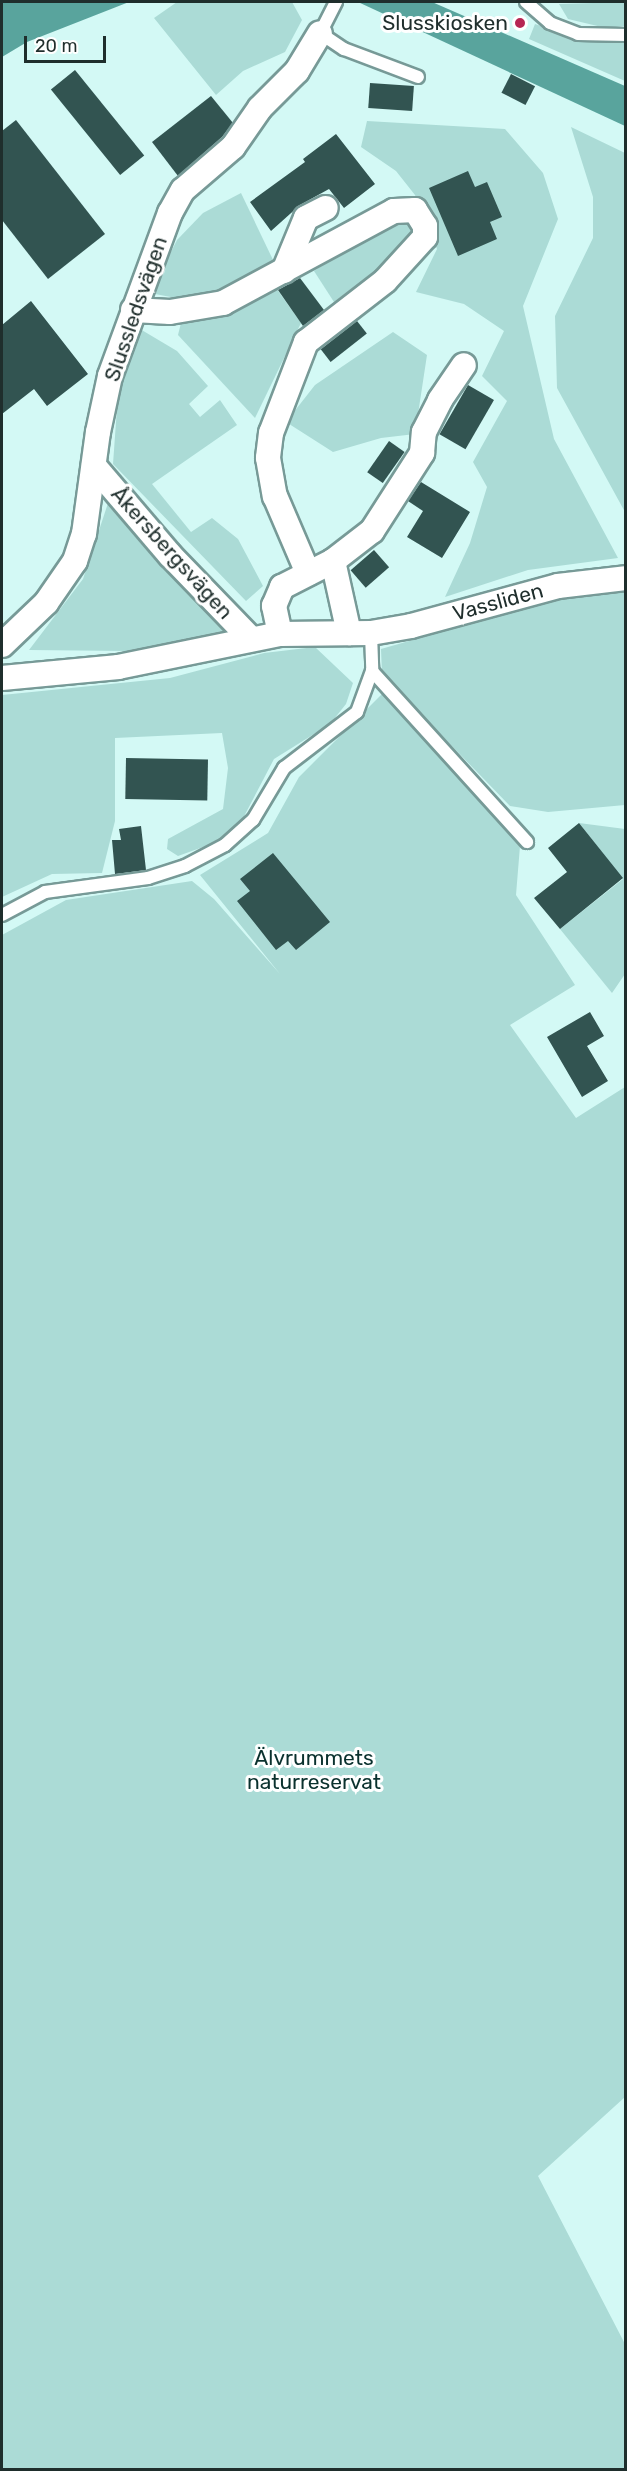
<!DOCTYPE html>
<html>
<head>
<meta charset="utf-8">
<style>
  body { margin:0 }
  #map { position:relative; width:627px; height:2471px; overflow:hidden; background:#d3f9f5; font-family:Rubik,sans-serif }
  div>[style] { position:absolute }
  [style*='--x'] { left:calc(var(--x)*1px); top:calc(var(--y)*1px); width:calc(var(--w)*1px); rotate:calc(var(--a)*1deg) }
  .green>* { inset:0; background:#abdbd6 }
  .water>* { inset:0; background:#59a49d }
  .building>* { inset:0; background:#325451; transform-origin:0 0 }
  .roads { filter:drop-shadow(2px 0 #779a97) drop-shadow(-2px 0 #779a97) drop-shadow(0 2px #779a97) drop-shadow(0 -2px #779a97) }
  .lane>* { height:12px; margin:-6px; padding:0 6px; transform-origin:6px; border-radius:6px; background:#fff }
  .street>* { height:24px; margin:-12px; padding:0 12px; transform-origin:12px; border-radius:12px; background:#fff }
  .dots>* { width:16px; height:16px; translate:-50% -50%; box-sizing:border-box; border:3px solid #fff; border-radius:50% }
  span { translate:-50% -50%; white-space:nowrap; text-align:center; line-height:1.15; -webkit-text-stroke:6px #fff; paint-order:stroke }
  .poi-label { font-size:21px; color:#1f2e2c }
  .right { translate:-100% -50%; text-align:right }
  .street-label { font-size:21px; color:#1f2e2c }
  .park-label { font-size:21px; color:#0a312e }
  .frame { position:absolute; inset:0; border:3px solid #1f2e2c; pointer-events:none }
  .scale { position:absolute; left:24px; top:36px; width:82px; height:27px; box-sizing:border-box; border:3px solid #1f2e2c; border-top:0; padding-left:8px; font-size:18px; line-height:21px; white-space:nowrap; color:#1f2e2c; -webkit-text-stroke:4px #fff; paint-order:stroke }
</style>
</head>
<body>
<div id="map">
  <div class="green">
    <div style="clip-path:polygon(177px 2px,292px 2px,302px 20px,285px 52px,243px 71px,216px 95px,154px 18px)"></div>
    <div style="clip-path:polygon(626px 2px,625px 26px,606px 28px,568px 19px,559px 4px)"></div>
    <div style="clip-path:polygon(535px 24px,580px 39px,625px 39px,625px 81px,529px 39px)"></div>
    <div style="clip-path:polygon(367px 121px,505px 129px,543px 173px,558px 219px,523px 306px,554px 439px,618px 558px,528px 570px,445px 597px,470px 543px,487px 487px,473px 462px,507px 401px,482px 376px,504px 331px,464px 304px,416px 292px,437px 249px,415px 195px,396px 171px,361px 147px)"></div>
    <div style="clip-path:polygon(571px 127px,625px 153px,625px 512px,557px 388px,555px 316px,593px 238px,593px 197px)"></div>
    <div style="clip-path:polygon(241px 193px,274px 262px,220px 297px,181px 299px,150px 293px,177px 240px,203px 213px)"></div>
    <div style="clip-path:polygon(407px 215px,414px 235px,402px 251px,334px 302px,314px 271px,396px 217px)"></div>
    <div style="clip-path:polygon(276px 288px,301px 323px,255px 418px,178px 335px,182px 319px)"></div>
    <div style="clip-path:polygon(140px 329px,177px 351px,208px 386px,189px 404px,200px 417px,220px 400px,237px 425px,152px 484px,191px 532px,212px 518px,238px 539px,263px 586px,246px 601px,113px 464px,118px 394px)"></div>
    <div style="clip-path:polygon(393px 332px,427px 355px,415px 434px,381px 438px,333px 452px,286px 422px,315px 385px)"></div>
    <div style="clip-path:polygon(109px 500px,231px 632px,129px 651px,29px 650px,83px 579px)"></div>
    <div style="clip-path:polygon(625px 592px,625px 805px,548px 812px,510px 806px,382px 674px,381px 649px,553px 600px)"></div>
    <div style="clip-path:polygon(315px 647px,353px 683px,346px 704px,330px 724px,274px 759px,240px 824px,217px 842px,178px 856px,167px 849px,168px 839px,223px 809px,228px 768px,222px 733px,115px 738px,115px 821px,102px 873px,52px 874px,2px 897px,2px 695px,170px 678px,264px 653px)"></div>
    <div style="clip-path:polygon(382px 694px,520px 846px,516px 895px,575px 985px,510px 1025px,576px 1118px,625px 1087px,625px 2097px,538px 2176px,625px 2344px,625px 2469px,2px 2470px,2px 935px,66px 900px,192px 881px,214px 899px,280px 974px,200px 875px,268px 833px,299px 777px)"></div>
    <div style="clip-path:polygon(579px 823px,625px 829px,625px 974px,612px 993px,560px 929px,623px 879px)"></div>
  </div>
  <div class="water">
    <div style="clip-path:polygon(2px 2px,129px 2px,27px 42px,2px 57px)"></div>
    <div style="clip-path:polygon(358px 2px,432px 2px,625px 86px,625px 126px)"></div>
  </div>
  <div class="building">
    <div style="left:75px;top:70px;width:110px;height:31px;rotate:51deg"></div>
    <div style="left:511px;top:74px;width:27px;height:21px;rotate:27deg"></div>
    <div style="left:370px;top:83px;width:44px;height:25px;rotate:4deg"></div>
    <div style="clip-path:polygon(211px 96px,233px 123px,222px 137px,178px 176px,152px 142px)"></div>
    <div style="clip-path:polygon(16px 120px,105px 234px,48px 279px,2px 220px,2px 131px)"></div>
    <div style="clip-path:polygon(336px 134px,375px 184px,344px 208px,329px 189px,300px 205px,271px 231px,250px 202px,305px 162px,303px 159px)"></div>
    <div style="clip-path:polygon(468px 171px,475px 187px,487px 182px,502px 217px,490px 222px,497px 239px,458px 256px,429px 188px)"></div>
    <div style="clip-path:polygon(300px 278px,324px 310px,303px 326px,278px 290px)"></div>
    <div style="clip-path:polygon(31px 301px,88px 374px,47px 406px,34px 389px,2px 414px,2px 325px)"></div>
    <div style="left:357px;top:321px;width:16px;height:46px;rotate:52deg"></div>
    <div style="left:468px;top:385px;width:30px;height:57px;rotate:30deg"></div>
    <div style="left:389px;top:441px;width:19px;height:38px;rotate:35deg"></div>
    <div style="clip-path:polygon(421px 482px,470px 512px,442px 558px,407px 537px,423px 511px,408px 501px)"></div>
    <div style="left:374px;top:550px;width:23px;height:31px;rotate:49deg"></div>
    <div style="left:126px;top:758px;width:82px;height:41px;rotate:1deg"></div>
    <div style="clip-path:polygon(579px 823px,623px 878px,560px 929px,534px 898px,567px 872px,548px 848px)"></div>
    <div style="clip-path:polygon(141px 826px,146px 870px,115px 874px,112px 840px,121px 840px,119px 829px)"></div>
    <div style="clip-path:polygon(273px 853px,330px 922px,296px 950px,288px 941px,276px 950px,237px 901px,250px 891px,240px 879px)"></div>
    <div style="clip-path:polygon(590px 1012px,604px 1036px,587px 1046px,608px 1081px,582px 1097px,547px 1037px)"></div>
  </div>
  <div class="roads">
    <div class="lane">
      <div style="--x:336;--y:2;--w:35;--a:117"></div>
      <div style="--x:320;--y:33;--w:29;--a:34"></div>
      <div style="--x:344;--y:49;--w:79;--a:20.7"></div>
      <div style="--x:526;--y:2;--w:32;--a:41"></div>
      <div style="--x:550;--y:23;--w:30;--a:21"></div>
      <div style="--x:578;--y:34;--w:48;--a:1.2"></div>
      <div style="--x:371;--y:633;--w:38;--a:88"></div>
      <div style="--x:372;--y:671;--w:231;--a:47.8"></div>
      <div style="--x:2;--y:915;--w:49;--a:-28.1"></div>
      <div style="--x:45;--y:892;--w:104;--a:-7.7"></div>
      <div style="--x:148;--y:878;--w:39;--a:-18"></div>
      <div style="--x:185;--y:866;--w:45;--a:-27.7"></div>
      <div style="--x:225;--y:845;--w:38;--a:-42"></div>
      <div style="--x:253;--y:820;--w:61;--a:-59.2"></div>
      <div style="--x:284;--y:768;--w:92;--a:-37.5"></div>
      <div style="--x:357;--y:712;--w:44;--a:-69.9"></div>
    </div>
    <div class="street">
      <div style="--x:284;--y:271;--w:57;--a:-67.5"></div>
      <div style="--x:306;--y:218;--w:22;--a:-27"></div>
      <div style="--x:133;--y:310;--w:37;--a:3"></div>
      <div style="--x:170;--y:312;--w:54;--a:-9.6"></div>
      <div style="--x:223;--y:303;--w:194;--a:-28.3"></div>
      <div style="--x:394;--y:211;--w:21;--a:-3"></div>
      <div style="--x:415;--y:210;--w:19;--a:58"></div>
      <div style="--x:425;--y:226;--w:11;--a:90"></div>
      <div style="--x:425;--y:237;--w:59;--a:132.3"></div>
      <div style="--x:385;--y:281;--w:100;--a:142.3"></div>
      <div style="--x:306;--y:342;--w:97;--a:111"></div>
      <div style="--x:271;--y:433;--w:25;--a:97"></div>
      <div style="--x:268;--y:458;--w:39;--a:80"></div>
      <div style="--x:275;--y:496;--w:84;--a:66.8"></div>
      <div style="--x:94;--y:466;--w:117;--a:49.5"></div>
      <div style="--x:170;--y:555;--w:117;--a:46"></div>
      <div style="--x:333;--y:561;--w:74;--a:77.5"></div>
      <div style="--x:280;--y:634;--w:29;--a:-102"></div>
      <div style="--x:274;--y:606;--w:21;--a:-67"></div>
      <div style="--x:282;--y:587;--w:57;--a:-27"></div>
      <div style="--x:333;--y:561;--w:49;--a:-37.6"></div>
      <div style="--x:372;--y:531;--w:93;--a:-57.3"></div>
      <div style="--x:422;--y:453;--w:21;--a:-85"></div>
      <div style="--x:424;--y:432;--w:36;--a:-63"></div>
      <div style="--x:440;--y:400;--w:42;--a:-55.6"></div>
      <div style="--x:2;--y:645;--w:61;--a:-43.7"></div>
      <div style="--x:46;--y:603;--w:51;--a:-55.4"></div>
      <div style="--x:75;--y:561;--w:28;--a:-72"></div>
      <div style="--x:84;--y:534;--w:103;--a:-82.2"></div>
      <div style="--x:98;--y:432;--w:57;--a:-77.9"></div>
      <div style="--x:110;--y:376;--w:174;--a:-69.8"></div>
      <div style="--x:170;--y:213;--w:26;--a:-61"></div>
      <div style="--x:183;--y:190;--w:66;--a:-40.7"></div>
      <div style="--x:233;--y:147;--w:47;--a:-55.3"></div>
      <div style="--x:260;--y:108;--w:52;--a:-45"></div>
      <div style="--x:297;--y:71;--w:44;--a:-58.8"></div>
      <div style="--x:2;--y:678;--w:117;--a:-5.4"></div>
      <div style="--x:118;--y:667;--w:165;--a:-11.5"></div>
      <div style="--x:280;--y:634;--w:91;--a:-0.6"></div>
      <div style="--x:371;--y:633;--w:41;--a:-9.9"></div>
      <div style="--x:411;--y:626;--w:152;--a:-15.2"></div>
      <div style="--x:558;--y:586;--w:68;--a:-6.7"></div>
    </div>
  </div>
  <div class="dots">
    <div style="left:520px;top:23px;background:#b62754"></div>
  </div>
  <div class="poi-label">
    <span class="right" style="left:508px;top:23px">Slusskiosken</span>
  </div>
  <div class="street-label">
    <span style="left:136px;top:309px;rotate:-71deg">Slussledsvägen</span>
    <span style="left:172px;top:553px;rotate:48deg">Åkersbergsvägen</span>
    <span style="left:498px;top:602px;rotate:-15deg">Vassliden</span>
  </div>
  <div class="park-label">
    <span style="left:314px;top:1770px">Älvrummets<br>naturreservat</span>
  </div>
  <div class="frame"></div>
  <div class="scale">20 m</div>
</div>
</body>
</html>
